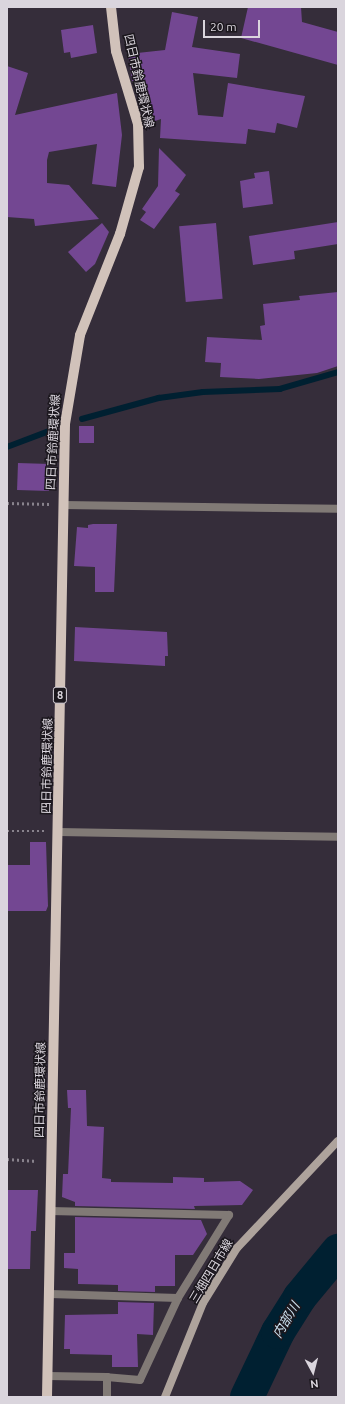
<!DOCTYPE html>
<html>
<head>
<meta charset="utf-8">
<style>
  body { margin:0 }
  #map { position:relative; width:345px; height:1404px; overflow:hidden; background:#352d3a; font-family:Ubuntu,"Noto Sans JP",sans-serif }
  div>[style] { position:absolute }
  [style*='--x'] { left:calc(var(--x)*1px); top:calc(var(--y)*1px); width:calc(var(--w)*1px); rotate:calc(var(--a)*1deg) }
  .stream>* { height:5.5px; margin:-2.75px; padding:0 2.75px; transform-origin:2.75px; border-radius:2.75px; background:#002031 }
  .river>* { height:34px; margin:-17px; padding:0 17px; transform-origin:17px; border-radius:17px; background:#002031 }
  .building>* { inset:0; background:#734792; transform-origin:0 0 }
  .path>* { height:2.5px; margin-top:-1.25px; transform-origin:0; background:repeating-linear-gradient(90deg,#89838d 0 2px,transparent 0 5px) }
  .street>* { height:8px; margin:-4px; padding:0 4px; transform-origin:4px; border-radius:4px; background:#817a76 }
  .secondary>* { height:8px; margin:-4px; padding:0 4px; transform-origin:4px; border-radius:4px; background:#aea39c }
  .primary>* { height:10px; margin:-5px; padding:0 5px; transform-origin:5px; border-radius:5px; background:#d1c2ba }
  span { translate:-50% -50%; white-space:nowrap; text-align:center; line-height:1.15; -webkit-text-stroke:3px #1b171d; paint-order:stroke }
  .shield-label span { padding:1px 3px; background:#1b171d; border:1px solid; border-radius:3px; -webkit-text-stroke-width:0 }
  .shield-label { font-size:11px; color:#dad5dd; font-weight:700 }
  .street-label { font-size:12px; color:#dad5dd }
  .water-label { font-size:13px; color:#c9dfee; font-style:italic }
  .frame { position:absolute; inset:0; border:8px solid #dad5dd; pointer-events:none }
  .north { position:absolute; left:293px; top:1352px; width:40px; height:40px; -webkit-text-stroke:3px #1b171d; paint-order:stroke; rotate:173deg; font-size:11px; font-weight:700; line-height:16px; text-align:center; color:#dad5dd }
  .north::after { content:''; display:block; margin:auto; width:14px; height:18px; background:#dad5dd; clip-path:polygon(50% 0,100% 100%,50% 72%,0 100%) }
  .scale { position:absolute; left:203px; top:20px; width:57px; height:18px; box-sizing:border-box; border:2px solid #dad5dd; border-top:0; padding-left:5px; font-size:12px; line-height:14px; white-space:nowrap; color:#dad5dd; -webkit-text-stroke:3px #1b171d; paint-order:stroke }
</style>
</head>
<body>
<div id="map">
  <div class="stream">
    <div style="--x:82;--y:419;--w:80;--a:-15.3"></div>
    <div style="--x:159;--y:398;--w:44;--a:-7.8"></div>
    <div style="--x:203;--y:392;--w:77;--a:-2.2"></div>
    <div style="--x:280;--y:389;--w:60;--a:-16.3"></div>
    <div style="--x:7;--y:447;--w:43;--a:-20.6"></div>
  </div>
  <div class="river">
    <div style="--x:247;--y:1397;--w:72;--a:-64.5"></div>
    <div style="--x:278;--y:1332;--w:41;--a:-57.8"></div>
    <div style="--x:300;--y:1297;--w:60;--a:-50.4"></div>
  </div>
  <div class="building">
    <div style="clip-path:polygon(248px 7px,301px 7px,302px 22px,338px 32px,338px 65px,241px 38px)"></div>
    <div style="clip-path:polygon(172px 12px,198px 17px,192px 47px,240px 54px,237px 78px,193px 73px,198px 115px,223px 117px,228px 83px,305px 96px,297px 128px,277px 123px,275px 133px,248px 129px,246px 144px,160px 138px,161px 119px,155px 121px,143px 80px,132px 81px,128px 54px,165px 50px)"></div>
    <div style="clip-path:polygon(93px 25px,97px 53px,71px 58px,70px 52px,64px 53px,61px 30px)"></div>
    <div style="clip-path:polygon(7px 66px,28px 73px,15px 115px,117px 93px,122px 135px,116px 187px,92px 184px,97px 144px,49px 152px,47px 160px,47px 183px,69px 185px,99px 219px,35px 226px,34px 219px,7px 217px)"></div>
    <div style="clip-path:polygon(159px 148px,186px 175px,175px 191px,180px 194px,154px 229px,140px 220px,146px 212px,142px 209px,158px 186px)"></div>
    <div style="clip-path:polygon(269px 171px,273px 204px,243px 208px,240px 181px,255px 178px,254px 173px)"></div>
    <div style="clip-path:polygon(338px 222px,338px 244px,294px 251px,295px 259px,253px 265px,249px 236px)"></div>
    <div style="clip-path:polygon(102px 223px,109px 232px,95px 264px,86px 272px,68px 252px)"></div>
    <div style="left:216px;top:223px;width:76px;height:37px;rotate:85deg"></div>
    <div style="clip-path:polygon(338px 292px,338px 366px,317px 373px,259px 379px,220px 377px,221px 363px,205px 362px,207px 337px,262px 340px,260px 326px,265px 325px,263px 304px,300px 300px,299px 296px)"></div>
    <div style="left:79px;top:426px;width:15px;height:17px"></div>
    <div style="left:18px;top:463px;width:32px;height:27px;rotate:2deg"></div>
    <div style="clip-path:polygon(93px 524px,117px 524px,114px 592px,95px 592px,95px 567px,74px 566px,77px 527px,88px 528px,88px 525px)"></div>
    <div style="clip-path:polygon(75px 627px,167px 632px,168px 656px,165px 656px,165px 666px,74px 661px)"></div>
    <div style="clip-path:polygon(30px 842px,46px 842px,48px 906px,46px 911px,7px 911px,7px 865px,30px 865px)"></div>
    <div style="clip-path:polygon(67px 1090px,86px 1090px,87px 1126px,104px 1127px,102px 1178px,111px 1179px,111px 1182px,173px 1183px,173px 1177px,204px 1178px,204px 1182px,240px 1181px,253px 1190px,242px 1205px,194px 1206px,195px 1209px,75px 1206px,75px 1202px,62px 1197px,63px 1174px,68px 1174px,71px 1108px,68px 1108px)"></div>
    <div style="clip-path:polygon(7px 1190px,38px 1190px,36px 1231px,31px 1231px,30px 1269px,7px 1269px)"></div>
    <div style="clip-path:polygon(75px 1217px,201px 1220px,207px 1234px,193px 1255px,175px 1255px,175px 1286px,155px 1286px,155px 1292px,118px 1291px,118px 1285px,78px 1284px,78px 1269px,64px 1268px,64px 1253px,75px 1253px)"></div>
    <div style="clip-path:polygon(118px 1302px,154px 1303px,153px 1335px,137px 1334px,138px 1367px,112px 1367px,112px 1355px,70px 1354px,70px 1349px,64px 1349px,65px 1315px,118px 1314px)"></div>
  </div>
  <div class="path">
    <div style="--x:7;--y:503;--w:43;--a:1.3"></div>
    <div style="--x:7;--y:831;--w:37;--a:0"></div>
    <div style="--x:7;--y:1159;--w:30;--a:4"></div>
  </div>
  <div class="street">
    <div style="--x:63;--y:505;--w:275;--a:0.8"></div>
    <div style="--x:59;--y:832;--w:279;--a:1"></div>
    <div style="--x:50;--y:1211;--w:179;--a:1.3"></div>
    <div style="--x:229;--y:1215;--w:97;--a:121.6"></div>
    <div style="--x:178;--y:1298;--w:90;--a:114.9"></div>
    <div style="--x:140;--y:1380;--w:33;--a:-175"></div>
    <div style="--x:50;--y:1294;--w:128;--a:1.8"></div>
    <div style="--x:48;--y:1376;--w:59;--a:1"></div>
    <div style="--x:107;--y:1377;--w:20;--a:90"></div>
  </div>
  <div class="secondary">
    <div style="--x:165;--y:1397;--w:101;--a:-68"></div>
    <div style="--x:203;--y:1303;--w:65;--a:-58.3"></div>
    <div style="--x:237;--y:1248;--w:147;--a:-46.7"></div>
  </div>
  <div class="primary">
    <div style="--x:47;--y:1397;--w:973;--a:-88.94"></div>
    <div style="--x:65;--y:424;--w:90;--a:-80.4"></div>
    <div style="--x:80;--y:335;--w:109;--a:-68.4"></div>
    <div style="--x:120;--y:234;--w:70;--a:-74.2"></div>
    <div style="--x:139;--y:167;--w:43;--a:-91.3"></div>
    <div style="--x:138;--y:124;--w:76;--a:-106.8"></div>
    <div style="--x:116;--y:51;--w:44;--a:-96.5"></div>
  </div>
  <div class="shield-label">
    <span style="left:60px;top:695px">8</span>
  </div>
  <div class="street-label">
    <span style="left:139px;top:81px;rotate:77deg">四日市鈴鹿環状線</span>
    <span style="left:53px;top:442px;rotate:-87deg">四日市鈴鹿環状線</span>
    <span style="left:47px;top:766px;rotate:-89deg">四日市鈴鹿環状線</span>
    <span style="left:40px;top:1090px;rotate:-89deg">四日市鈴鹿環状線</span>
    <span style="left:211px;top:1271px;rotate:-59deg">三畑四日市線</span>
  </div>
  <div class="water-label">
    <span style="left:286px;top:1320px;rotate:-59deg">内部川</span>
  </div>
  <div class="frame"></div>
  <div class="north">N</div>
  <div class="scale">20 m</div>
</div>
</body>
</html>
